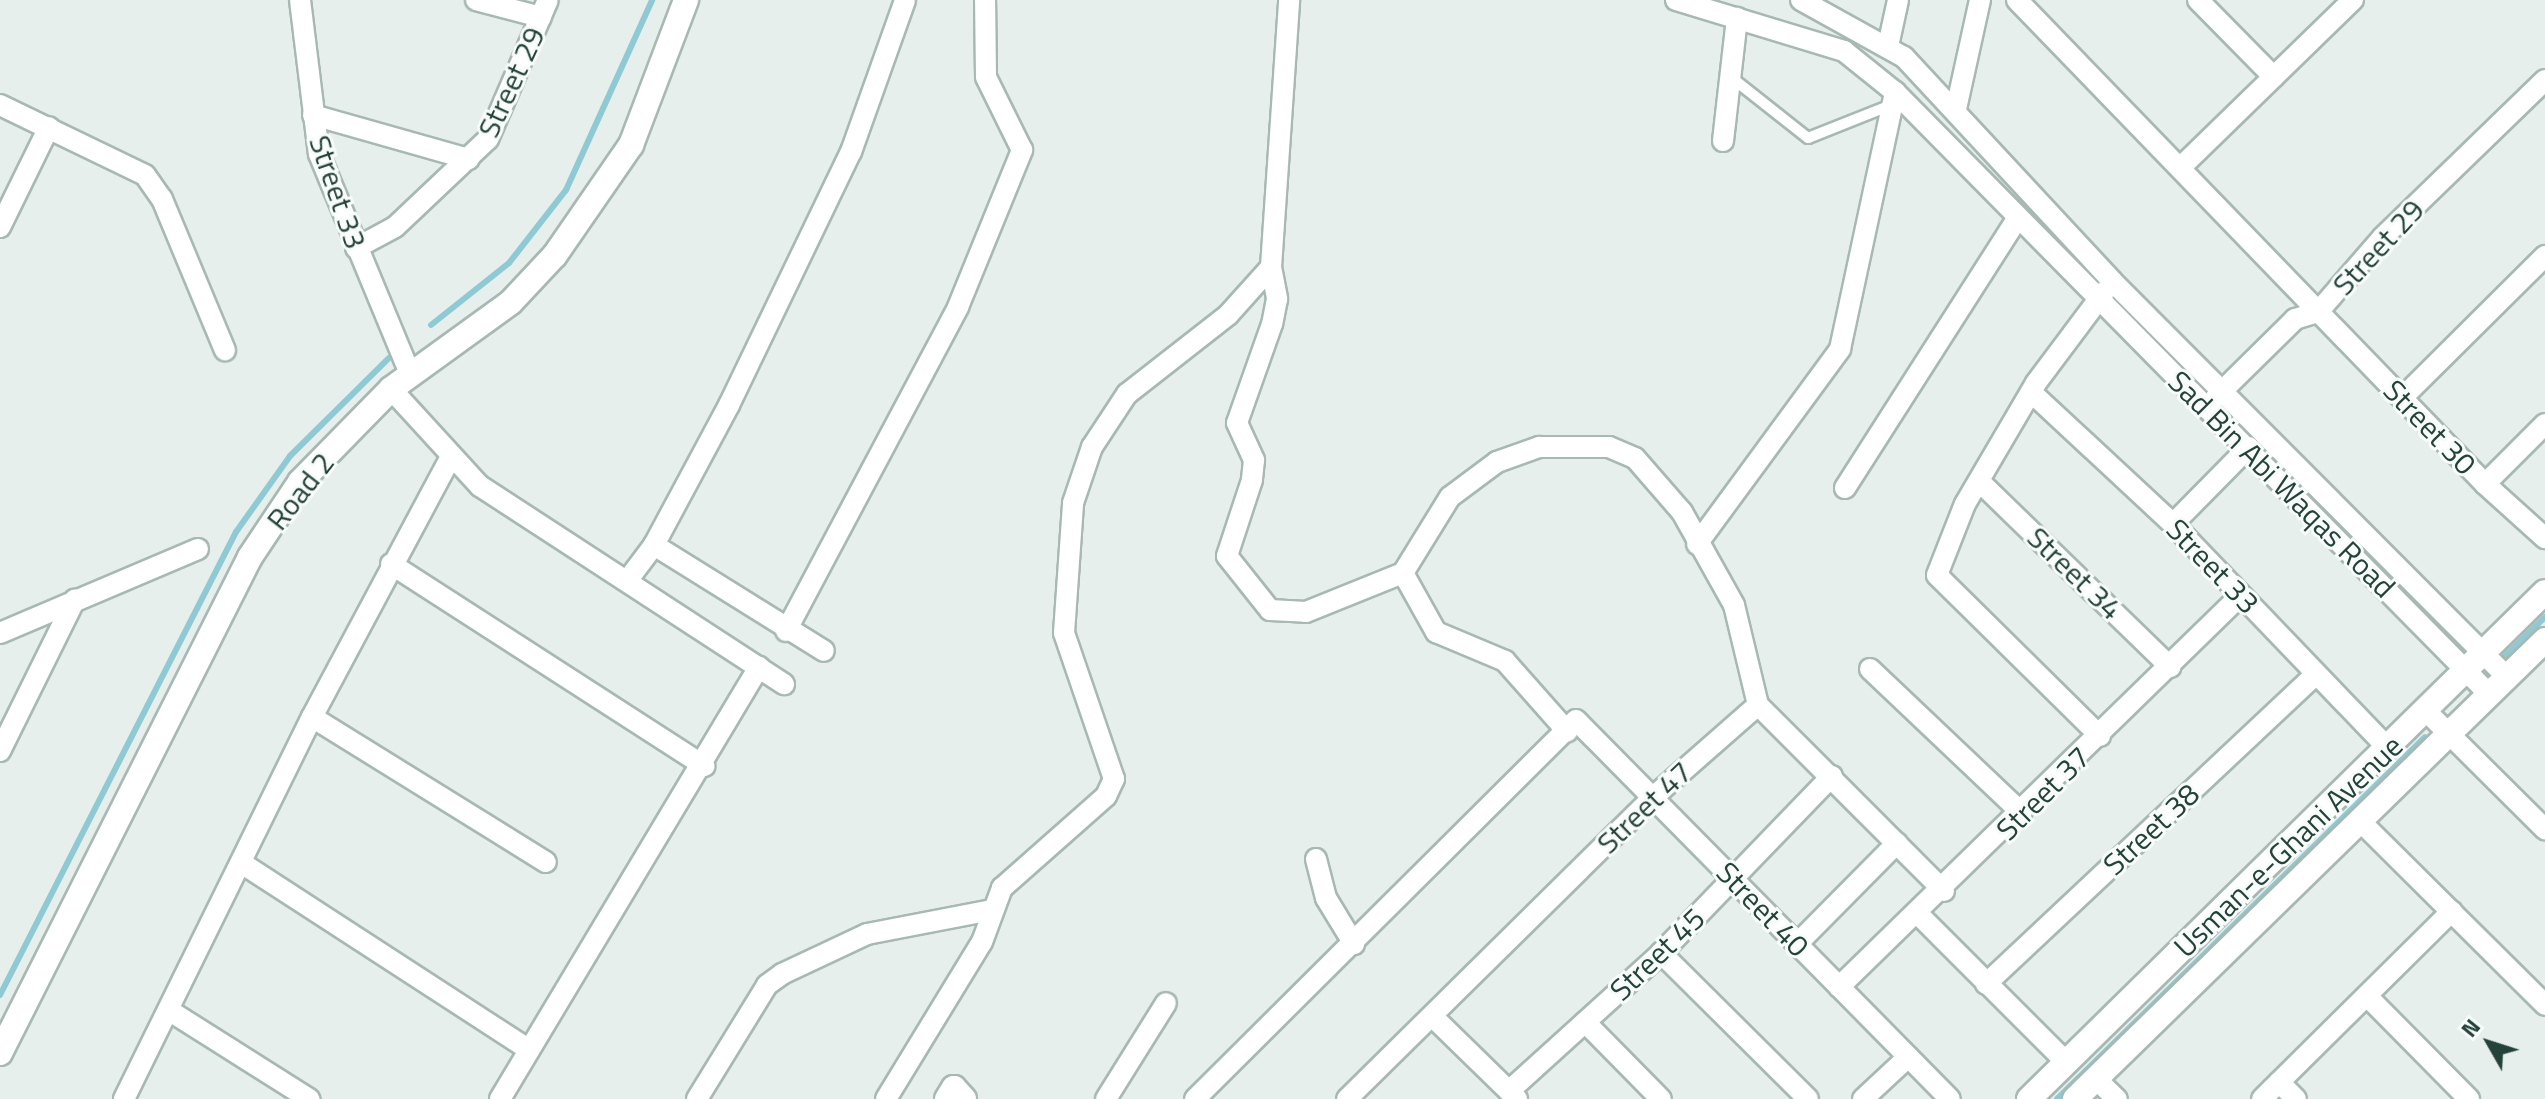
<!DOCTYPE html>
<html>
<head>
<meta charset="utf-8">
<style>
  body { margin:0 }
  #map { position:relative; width:2545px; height:1099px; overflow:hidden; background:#e6efeb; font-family:"Titillium Web",sans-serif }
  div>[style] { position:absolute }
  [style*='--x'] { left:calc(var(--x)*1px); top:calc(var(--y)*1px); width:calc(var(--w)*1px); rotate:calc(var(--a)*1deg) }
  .stream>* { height:6px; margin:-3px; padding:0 3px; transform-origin:3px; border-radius:3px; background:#8ec9d4 }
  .roads { filter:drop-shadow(2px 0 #a8b8b2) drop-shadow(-2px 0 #a8b8b2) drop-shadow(0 2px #a8b8b2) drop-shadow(0 -2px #a8b8b2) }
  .lane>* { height:10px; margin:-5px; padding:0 5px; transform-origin:5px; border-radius:5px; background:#fff }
  .street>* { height:20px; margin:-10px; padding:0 10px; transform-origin:10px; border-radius:10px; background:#fff }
  .secondary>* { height:24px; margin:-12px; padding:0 12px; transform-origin:12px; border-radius:12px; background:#fff }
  span { translate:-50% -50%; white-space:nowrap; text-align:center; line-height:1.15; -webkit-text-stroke:6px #f7fbf9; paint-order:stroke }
  .street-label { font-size:30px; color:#24423a }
  .north { position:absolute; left:2449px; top:1003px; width:80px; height:80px; -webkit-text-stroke:6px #f7fbf9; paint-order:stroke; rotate:309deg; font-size:22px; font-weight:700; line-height:32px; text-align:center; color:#24423a }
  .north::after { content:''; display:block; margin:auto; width:28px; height:36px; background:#24423a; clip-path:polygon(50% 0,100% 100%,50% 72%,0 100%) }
</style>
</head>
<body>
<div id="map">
  <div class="stream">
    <div style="--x:431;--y:325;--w:100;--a:-38.5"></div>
    <div style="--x:509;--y:263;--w:93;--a:-52"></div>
    <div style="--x:566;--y:190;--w:209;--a:-65.6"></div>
    <div style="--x:2503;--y:658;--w:59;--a:-44.3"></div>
    <div style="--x:0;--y:995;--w:520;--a:-62.99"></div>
    <div style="--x:236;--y:532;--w:93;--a:-54.6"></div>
    <div style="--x:290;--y:456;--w:139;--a:-44.7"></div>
    <div style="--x:2057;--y:1099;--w:516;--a:-44.53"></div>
  </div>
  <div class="roads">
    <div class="lane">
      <div style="--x:1732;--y:78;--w:97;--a:38.3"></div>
      <div style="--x:1808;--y:138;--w:89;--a:-21.7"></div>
    </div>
    <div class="street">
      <div style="--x:300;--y:0;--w:155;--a:83"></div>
      <div style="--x:319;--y:154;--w:238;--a:67.5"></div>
      <div style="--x:476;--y:0;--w:67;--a:14.7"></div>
      <div style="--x:1676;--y:0;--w:176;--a:16.9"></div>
      <div style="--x:1844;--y:51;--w:65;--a:38.8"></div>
      <div style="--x:1895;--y:92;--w:846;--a:45.38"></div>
      <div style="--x:1801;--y:0;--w:118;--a:29"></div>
      <div style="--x:1904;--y:57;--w:306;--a:47.1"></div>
      <div style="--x:2112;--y:281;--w:559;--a:45.07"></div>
      <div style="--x:2017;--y:0;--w:673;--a:45.96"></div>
      <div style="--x:2485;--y:484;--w:81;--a:42"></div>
      <div style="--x:2198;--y:0;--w:108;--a:45.4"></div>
      <div style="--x:1888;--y:46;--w:47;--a:-77.7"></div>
      <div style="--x:0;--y:105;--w:161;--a:25.8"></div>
      <div style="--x:145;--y:175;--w:29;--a:55"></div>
      <div style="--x:162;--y:199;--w:164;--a:67.4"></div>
      <div style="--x:1956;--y:109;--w:112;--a:-77.6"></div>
      <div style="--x:313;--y:115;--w:162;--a:15.8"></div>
      <div style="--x:1723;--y:141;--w:124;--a:-83.5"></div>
      <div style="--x:2181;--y:167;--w:240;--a:-44.2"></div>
      <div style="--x:0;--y:227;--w:111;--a:-63.9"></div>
      <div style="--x:356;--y:248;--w:44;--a:-28.3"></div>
      <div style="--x:395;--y:227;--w:128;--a:-43.4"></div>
      <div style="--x:488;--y:139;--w:151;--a:-66.7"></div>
      <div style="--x:1271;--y:267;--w:33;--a:79"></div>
      <div style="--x:1277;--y:299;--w:25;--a:101"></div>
      <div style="--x:1272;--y:324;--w:105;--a:109.5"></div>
      <div style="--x:1237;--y:423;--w:41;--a:65.3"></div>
      <div style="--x:1254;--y:460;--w:20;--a:96"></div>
      <div style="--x:1252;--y:480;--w:80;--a:108.2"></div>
      <div style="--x:1227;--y:556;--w:69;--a:51.5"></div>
      <div style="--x:1270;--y:610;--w:36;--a:3"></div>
      <div style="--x:1306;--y:612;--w:105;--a:-21.9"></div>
      <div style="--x:1403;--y:573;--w:89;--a:-58.3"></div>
      <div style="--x:1450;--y:497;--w:59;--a:-36.7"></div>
      <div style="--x:1497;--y:462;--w:45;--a:-19.7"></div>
      <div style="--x:1539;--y:447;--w:70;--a:0"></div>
      <div style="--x:1609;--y:447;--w:28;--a:23"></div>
      <div style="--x:1635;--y:458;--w:72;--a:49"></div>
      <div style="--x:1682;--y:512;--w:107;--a:60.8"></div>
      <div style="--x:1734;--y:605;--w:103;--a:76.5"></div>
      <div style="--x:391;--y:389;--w:132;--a:47.5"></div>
      <div style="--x:480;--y:486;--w:363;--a:33.1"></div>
      <div style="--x:2031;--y:392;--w:194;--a:42.9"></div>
      <div style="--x:2173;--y:524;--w:310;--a:46.2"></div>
      <div style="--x:2216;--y:397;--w:111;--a:-44.6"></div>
      <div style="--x:2295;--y:319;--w:24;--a:-17"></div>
      <div style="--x:2318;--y:312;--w:98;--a:-49.1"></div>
      <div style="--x:2382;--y:238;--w:227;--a:-44.1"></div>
      <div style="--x:2402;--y:398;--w:202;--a:-44.8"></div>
      <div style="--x:1979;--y:481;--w:267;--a:44.2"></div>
      <div style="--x:2485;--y:484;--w:85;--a:-45"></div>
      <div style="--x:1845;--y:488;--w:319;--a:-57.4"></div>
      <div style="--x:2173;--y:524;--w:108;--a:-45.4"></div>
      <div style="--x:1697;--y:544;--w:242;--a:-53.7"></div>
      <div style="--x:1840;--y:349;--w:263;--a:-77.9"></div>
      <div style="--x:654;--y:545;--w:200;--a:31.9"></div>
      <div style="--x:391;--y:564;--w:373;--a:32.8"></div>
      <div style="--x:1403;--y:573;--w:68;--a:60.8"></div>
      <div style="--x:1436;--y:632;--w:75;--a:22.8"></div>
      <div style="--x:1505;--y:661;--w:94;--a:48.5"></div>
      <div style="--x:627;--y:581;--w:45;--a:-53.1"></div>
      <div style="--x:654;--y:545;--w:159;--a:-61.8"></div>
      <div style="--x:729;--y:405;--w:281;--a:-64.3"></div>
      <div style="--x:851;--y:152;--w:161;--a:-70.4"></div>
      <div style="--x:786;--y:631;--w:367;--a:-62"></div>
      <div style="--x:958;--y:307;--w:170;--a:-67.8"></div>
      <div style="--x:1022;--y:150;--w:81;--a:-116.3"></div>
      <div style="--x:986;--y:77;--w:77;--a:-90.7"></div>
      <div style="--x:0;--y:633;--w:215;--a:-23"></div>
      <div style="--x:1870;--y:669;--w:209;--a:43.5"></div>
      <div style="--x:2426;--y:711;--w:168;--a:44.8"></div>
      <div style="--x:312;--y:717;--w:275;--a:31.8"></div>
      <div style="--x:2100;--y:736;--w:229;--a:-135.4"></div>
      <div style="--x:1937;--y:575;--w:76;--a:-68.5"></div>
      <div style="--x:1965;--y:504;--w:140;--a:-59.6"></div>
      <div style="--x:2036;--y:383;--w:114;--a:-53.2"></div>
      <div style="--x:0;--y:751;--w:169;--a:-63.7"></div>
      <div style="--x:2360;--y:821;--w:261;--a:44.8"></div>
      <div style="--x:1316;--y:859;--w:40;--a:75.6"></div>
      <div style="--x:1326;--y:898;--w:54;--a:58.7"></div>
      <div style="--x:243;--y:864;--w:341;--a:33"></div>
      <div style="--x:1919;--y:915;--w:209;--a:45"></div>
      <div style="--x:1797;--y:944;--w:142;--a:-45.3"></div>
      <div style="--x:1661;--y:953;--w:207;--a:44.8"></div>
      <div style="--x:1986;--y:984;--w:453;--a:-43.2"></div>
      <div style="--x:1839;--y:987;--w:561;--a:-44.28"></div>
      <div style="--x:2368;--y:997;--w:144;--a:45.3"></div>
      <div style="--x:170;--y:1011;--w:165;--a:32.3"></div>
      <div style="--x:1432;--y:1016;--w:119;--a:44.3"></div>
      <div style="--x:1585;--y:1022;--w:108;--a:45.4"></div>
      <div style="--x:2096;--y:1079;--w:29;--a:44"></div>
      <div style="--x:2279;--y:1082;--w:24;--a:45"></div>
      <div style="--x:1509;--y:1091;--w:205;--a:-42.2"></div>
      <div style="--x:1661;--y:953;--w:246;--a:-46"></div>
      <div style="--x:124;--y:1099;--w:426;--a:-63.8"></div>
      <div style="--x:312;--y:717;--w:291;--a:-61.9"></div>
      <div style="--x:500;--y:1099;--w:504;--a:-59.06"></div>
      <div style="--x:697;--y:1099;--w:134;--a:-58.4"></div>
      <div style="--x:767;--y:985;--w:19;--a:-36"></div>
      <div style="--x:782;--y:974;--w:94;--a:-25.2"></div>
      <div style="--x:867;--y:934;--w:127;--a:-10.9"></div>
      <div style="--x:886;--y:1099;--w:184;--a:-58.6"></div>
      <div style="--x:982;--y:942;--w:58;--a:-69.7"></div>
      <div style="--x:1002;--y:888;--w:139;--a:-41.5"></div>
      <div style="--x:1106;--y:796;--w:19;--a:-65"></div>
      <div style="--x:1114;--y:779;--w:154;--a:-108.9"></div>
      <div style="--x:1064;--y:633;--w:130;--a:-86"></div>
      <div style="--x:1073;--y:503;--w:59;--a:-71.3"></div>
      <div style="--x:1092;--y:447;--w:64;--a:-56.6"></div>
      <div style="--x:1127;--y:394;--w:128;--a:-38"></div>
      <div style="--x:1228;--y:315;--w:64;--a:-48.1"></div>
      <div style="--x:1271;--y:267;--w:268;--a:-86.1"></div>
      <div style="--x:1106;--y:1099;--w:113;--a:-58"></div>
      <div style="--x:1195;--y:1099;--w:537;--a:-44.85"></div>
      <div style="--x:1576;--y:720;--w:532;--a:45.38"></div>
      <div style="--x:1347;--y:1099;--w:429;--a:-44.6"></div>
      <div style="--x:1652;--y:798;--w:141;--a:-41.3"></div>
      <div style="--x:1758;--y:705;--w:263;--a:45"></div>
      <div style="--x:1863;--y:1099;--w:62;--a:-43"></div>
      <div style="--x:2262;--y:1099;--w:267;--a:-44.7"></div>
    </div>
    <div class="secondary">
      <div style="--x:0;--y:1053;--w:555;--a:-63.25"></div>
      <div style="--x:250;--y:557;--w:90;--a:-56.3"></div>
      <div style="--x:300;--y:482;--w:130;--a:-45.6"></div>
      <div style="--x:391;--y:389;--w:148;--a:-35.9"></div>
      <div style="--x:511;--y:302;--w:64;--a:-46.9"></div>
      <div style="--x:555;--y:255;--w:134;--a:-55.4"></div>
      <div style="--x:631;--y:145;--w:155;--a:-69.2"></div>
      <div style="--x:947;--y:1099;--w:13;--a:-58"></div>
      <div style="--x:954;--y:1088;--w:15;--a:48"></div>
      <div style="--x:2029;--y:1099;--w:723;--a:-44.5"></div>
      <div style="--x:2075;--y:1099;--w:657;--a:-44.32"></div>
    </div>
  </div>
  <div class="street-label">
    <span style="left:511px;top:82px;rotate:-65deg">Street 29</span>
    <span style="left:338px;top:192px;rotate:71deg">Street 33</span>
    <span style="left:2378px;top:247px;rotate:-47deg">Street 29</span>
    <span style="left:2430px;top:427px;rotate:46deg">Street 30</span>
    <span style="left:2282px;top:484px;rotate:45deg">Sad Bin Abi Waqas Road</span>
    <span style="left:300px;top:491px;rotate:-52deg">Road 2</span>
    <span style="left:2213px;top:566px;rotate:46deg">Street 33</span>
    <span style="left:2075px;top:573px;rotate:44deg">Street 34</span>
    <span style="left:2043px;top:793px;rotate:-45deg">Street 37</span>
    <span style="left:1644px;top:807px;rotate:-44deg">Street 47</span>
    <span style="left:2151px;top:829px;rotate:-43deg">Street 38</span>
    <span style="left:2288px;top:846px;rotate:-44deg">Usman-e-Ghani Avenue</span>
    <span style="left:1763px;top:909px;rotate:46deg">Street 40</span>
    <span style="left:1657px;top:954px;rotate:-44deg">Street 45</span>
  </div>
  <div class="north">N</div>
</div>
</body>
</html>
